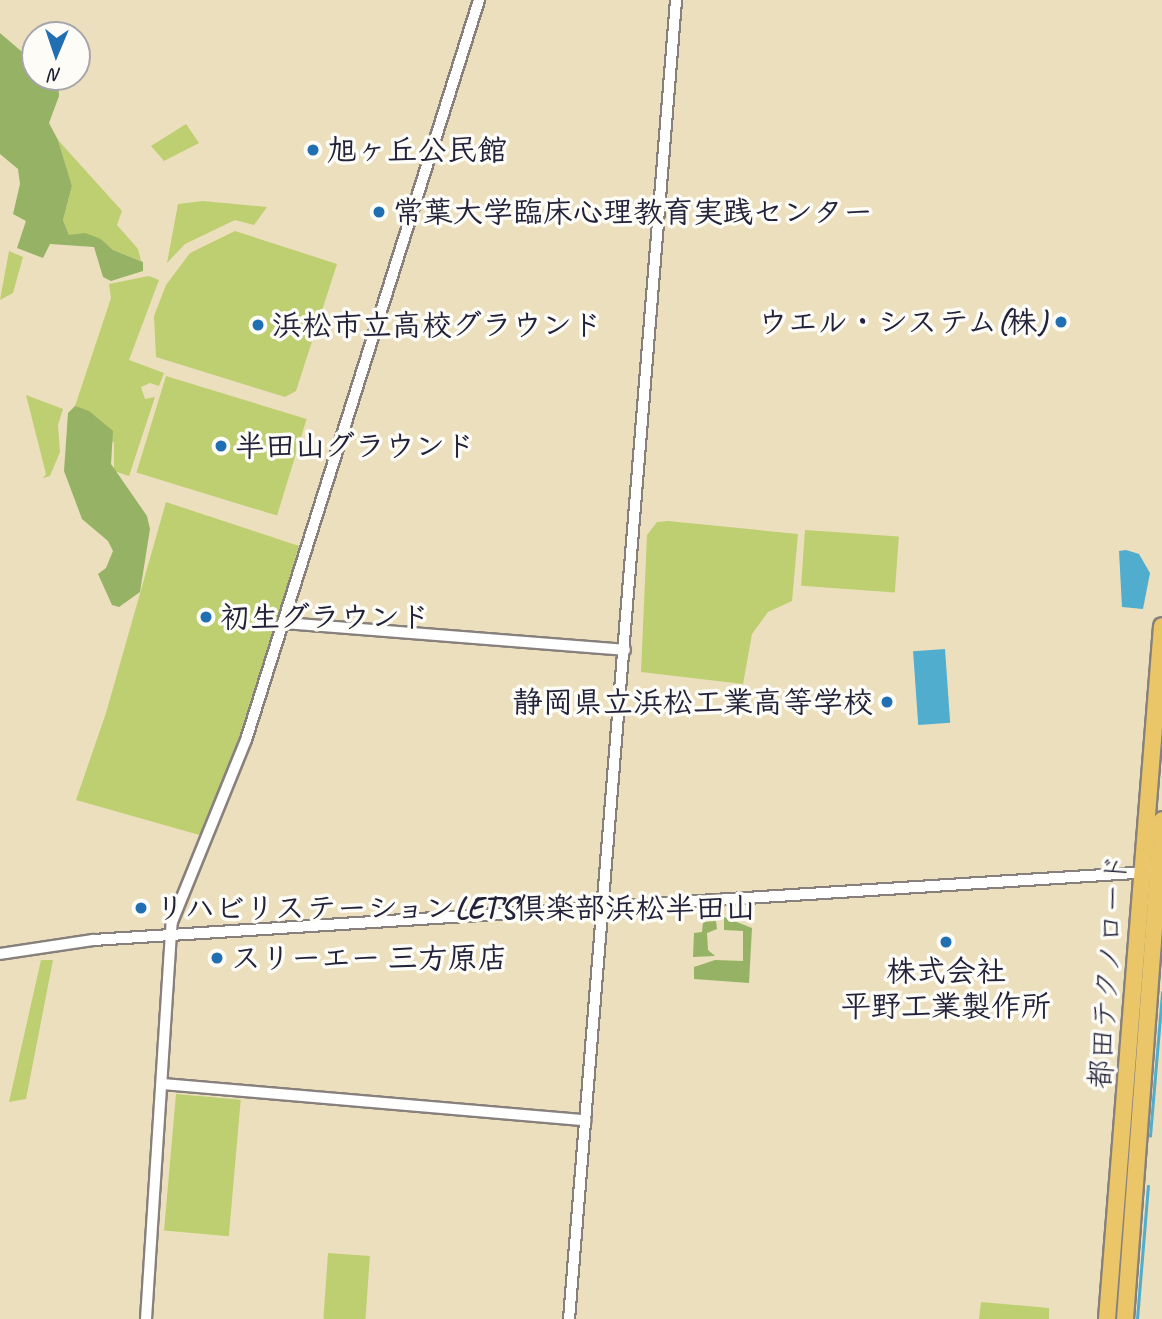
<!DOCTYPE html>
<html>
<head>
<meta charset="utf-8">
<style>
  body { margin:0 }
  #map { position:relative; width:1162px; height:1319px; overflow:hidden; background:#ecdfbd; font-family:Caveat,"Klee One",sans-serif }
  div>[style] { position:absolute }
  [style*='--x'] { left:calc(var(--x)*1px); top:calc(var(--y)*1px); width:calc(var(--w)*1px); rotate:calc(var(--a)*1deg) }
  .green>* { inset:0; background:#becf72; transform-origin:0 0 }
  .forest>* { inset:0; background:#96b264 }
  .water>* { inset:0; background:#50adce; transform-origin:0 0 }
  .stream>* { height:2.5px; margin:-1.25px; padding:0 1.25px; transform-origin:1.25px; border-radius:1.25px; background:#50adce }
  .roads { filter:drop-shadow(2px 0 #87807c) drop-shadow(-2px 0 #87807c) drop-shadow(0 2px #87807c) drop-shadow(0 -2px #87807c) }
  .minor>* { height:10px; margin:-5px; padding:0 5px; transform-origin:5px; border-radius:5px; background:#fff }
  .highway>* { height:16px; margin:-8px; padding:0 8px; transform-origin:8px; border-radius:8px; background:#ebc669 }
  .dots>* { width:19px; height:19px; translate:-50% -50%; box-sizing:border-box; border:4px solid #fdfcf7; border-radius:50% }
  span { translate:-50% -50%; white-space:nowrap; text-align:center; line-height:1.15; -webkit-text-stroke:7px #fdfcf7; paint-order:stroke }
  .poi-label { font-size:30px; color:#22223b; font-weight:700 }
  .left { translate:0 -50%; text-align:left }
  .right { translate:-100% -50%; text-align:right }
  .street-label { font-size:30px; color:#22223b }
  .north { position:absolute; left:21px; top:21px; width:70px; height:70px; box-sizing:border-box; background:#fdfcf7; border:2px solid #a5a5ac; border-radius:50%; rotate:182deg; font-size:19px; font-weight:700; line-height:28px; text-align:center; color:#22223b }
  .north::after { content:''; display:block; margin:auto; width:24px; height:32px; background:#1f6fb2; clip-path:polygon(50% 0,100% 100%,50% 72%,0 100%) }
</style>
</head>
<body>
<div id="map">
  <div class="green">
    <div style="clip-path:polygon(186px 124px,199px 143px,164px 161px,151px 146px)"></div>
    <div style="clip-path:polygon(58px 140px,122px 211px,117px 225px,138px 249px,141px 261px,113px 250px,101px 239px,69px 235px,63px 220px,72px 186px)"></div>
    <div style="clip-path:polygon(203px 201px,267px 207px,254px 225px,235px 220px,185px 244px,167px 263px,178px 204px)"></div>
    <div style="clip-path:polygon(235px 231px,337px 264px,296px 391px,285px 397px,156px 357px,154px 316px,166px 285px,190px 253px)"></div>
    <div style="clip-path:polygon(9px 251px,23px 257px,13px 293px,0 300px)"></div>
    <div style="clip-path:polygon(149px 276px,159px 280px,129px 360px,164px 373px,159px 386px,150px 383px,141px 387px,145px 399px,155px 397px,129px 476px,114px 471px,114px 443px,75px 406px,111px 298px,109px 284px)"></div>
    <div style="left:166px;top:376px;width:147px;height:101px;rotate:17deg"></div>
    <div style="clip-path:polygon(26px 395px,63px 409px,58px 425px,60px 452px,50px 476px,43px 478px,46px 474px)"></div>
    <div style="clip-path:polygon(166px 502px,299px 546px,257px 688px,203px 836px,76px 800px,106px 713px)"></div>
    <div style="clip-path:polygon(668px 521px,798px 534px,792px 601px,768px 612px,752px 634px,743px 684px,641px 672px,647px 535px,657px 522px)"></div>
    <div style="left:805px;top:530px;width:94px;height:56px;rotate:4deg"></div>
    <div style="clip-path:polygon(41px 960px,53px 960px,26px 1099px,9px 1102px)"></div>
    <div style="left:176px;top:1094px;width:65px;height:137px;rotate:5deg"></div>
    <div style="left:328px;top:1253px;width:42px;height:66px;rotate:4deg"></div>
    <div style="clip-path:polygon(981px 1302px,1049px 1308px,1049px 1319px,979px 1319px)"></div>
  </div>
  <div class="forest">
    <div style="clip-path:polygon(0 33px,35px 63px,35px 77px,58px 80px,59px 96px,49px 123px,58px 140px,72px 186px,63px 220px,69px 235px,85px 233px,101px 239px,113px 250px,143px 262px,143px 271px,111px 281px,103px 277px,94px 247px,50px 244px,43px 258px,17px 248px,26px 221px,13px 214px,20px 184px,18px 169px,0 154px)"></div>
    <div style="clip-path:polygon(75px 406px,89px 411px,113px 431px,111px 464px,147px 516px,150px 529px,140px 592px,119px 607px,112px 605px,98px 574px,106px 568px,113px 551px,108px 541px,82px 519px,64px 471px,68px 413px)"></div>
    <div style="clip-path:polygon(724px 917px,752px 928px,749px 983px,694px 979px,694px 967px,715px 960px,743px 961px,743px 931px,724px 930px)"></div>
    <div style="clip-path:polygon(716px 921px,717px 929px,707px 933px,708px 950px,715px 956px,693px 957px,694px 933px,702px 932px,703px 922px)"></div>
  </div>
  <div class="water">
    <div style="clip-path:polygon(1126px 550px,1139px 554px,1150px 573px,1143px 609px,1122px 607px,1119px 551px)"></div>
    <div style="left:945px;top:649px;width:74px;height:32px;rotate:86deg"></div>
  </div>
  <div class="stream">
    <div style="--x:1150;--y:1136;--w:144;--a:-85.2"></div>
    <div style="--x:1137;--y:1319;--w:133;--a:-85.3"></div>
  </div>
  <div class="roads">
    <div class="minor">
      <div style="--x:283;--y:623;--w:343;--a:4.5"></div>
      <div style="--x:0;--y:954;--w:94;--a:-8.6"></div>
      <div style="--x:93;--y:940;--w:1058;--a:-3.68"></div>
      <div style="--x:162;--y:1084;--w:425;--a:4.9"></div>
      <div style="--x:146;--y:1319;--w:398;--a:-86.3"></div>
      <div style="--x:172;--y:922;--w:196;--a:-67.9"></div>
      <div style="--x:246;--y:740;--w:776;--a:-72.52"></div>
      <div style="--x:569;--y:1319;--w:1323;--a:-85.36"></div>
    </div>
    <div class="highway">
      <div style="--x:1107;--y:1319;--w:695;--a:-85.46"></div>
      <div style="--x:1125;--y:1319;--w:500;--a:-85.76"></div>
    </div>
  </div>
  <div class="dots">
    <div style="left:313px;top:150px;background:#1f6fb2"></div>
    <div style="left:379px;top:212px;background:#1f6fb2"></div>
    <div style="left:1061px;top:322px;background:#1f6fb2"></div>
    <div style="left:258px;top:325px;background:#1f6fb2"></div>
    <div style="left:221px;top:446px;background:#1f6fb2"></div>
    <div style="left:206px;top:617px;background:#1f6fb2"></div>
    <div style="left:887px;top:702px;background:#1f6fb2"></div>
    <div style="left:141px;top:908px;background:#1f6fb2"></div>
    <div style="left:946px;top:942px;background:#1f6fb2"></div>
    <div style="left:217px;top:958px;background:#1f6fb2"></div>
  </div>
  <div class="poi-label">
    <span class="left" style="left:327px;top:150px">旭ヶ丘公民館</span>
    <span class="left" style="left:393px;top:212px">常葉大学臨床心理教育実践センター</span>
    <span class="right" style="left:1047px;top:322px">ウエル・システム(株)</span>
    <span class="left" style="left:272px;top:325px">浜松市立高校グラウンド</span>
    <span class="left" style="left:235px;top:446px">半田山グラウンド</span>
    <span class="left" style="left:220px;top:617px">初生グラウンド</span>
    <span class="right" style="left:873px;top:702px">静岡県立浜松工業高等学校</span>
    <span class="left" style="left:155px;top:908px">リハビリステーションLET’S倶楽部浜松半田山</span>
    <span class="left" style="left:231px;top:958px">スリーエー 三方原店</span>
    <span style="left:946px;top:988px">株式会社<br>平野工業製作所</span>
  </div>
  <div class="street-label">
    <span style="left:1108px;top:971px;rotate:-86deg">都田テクノロード</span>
  </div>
  <div class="north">N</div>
</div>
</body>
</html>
